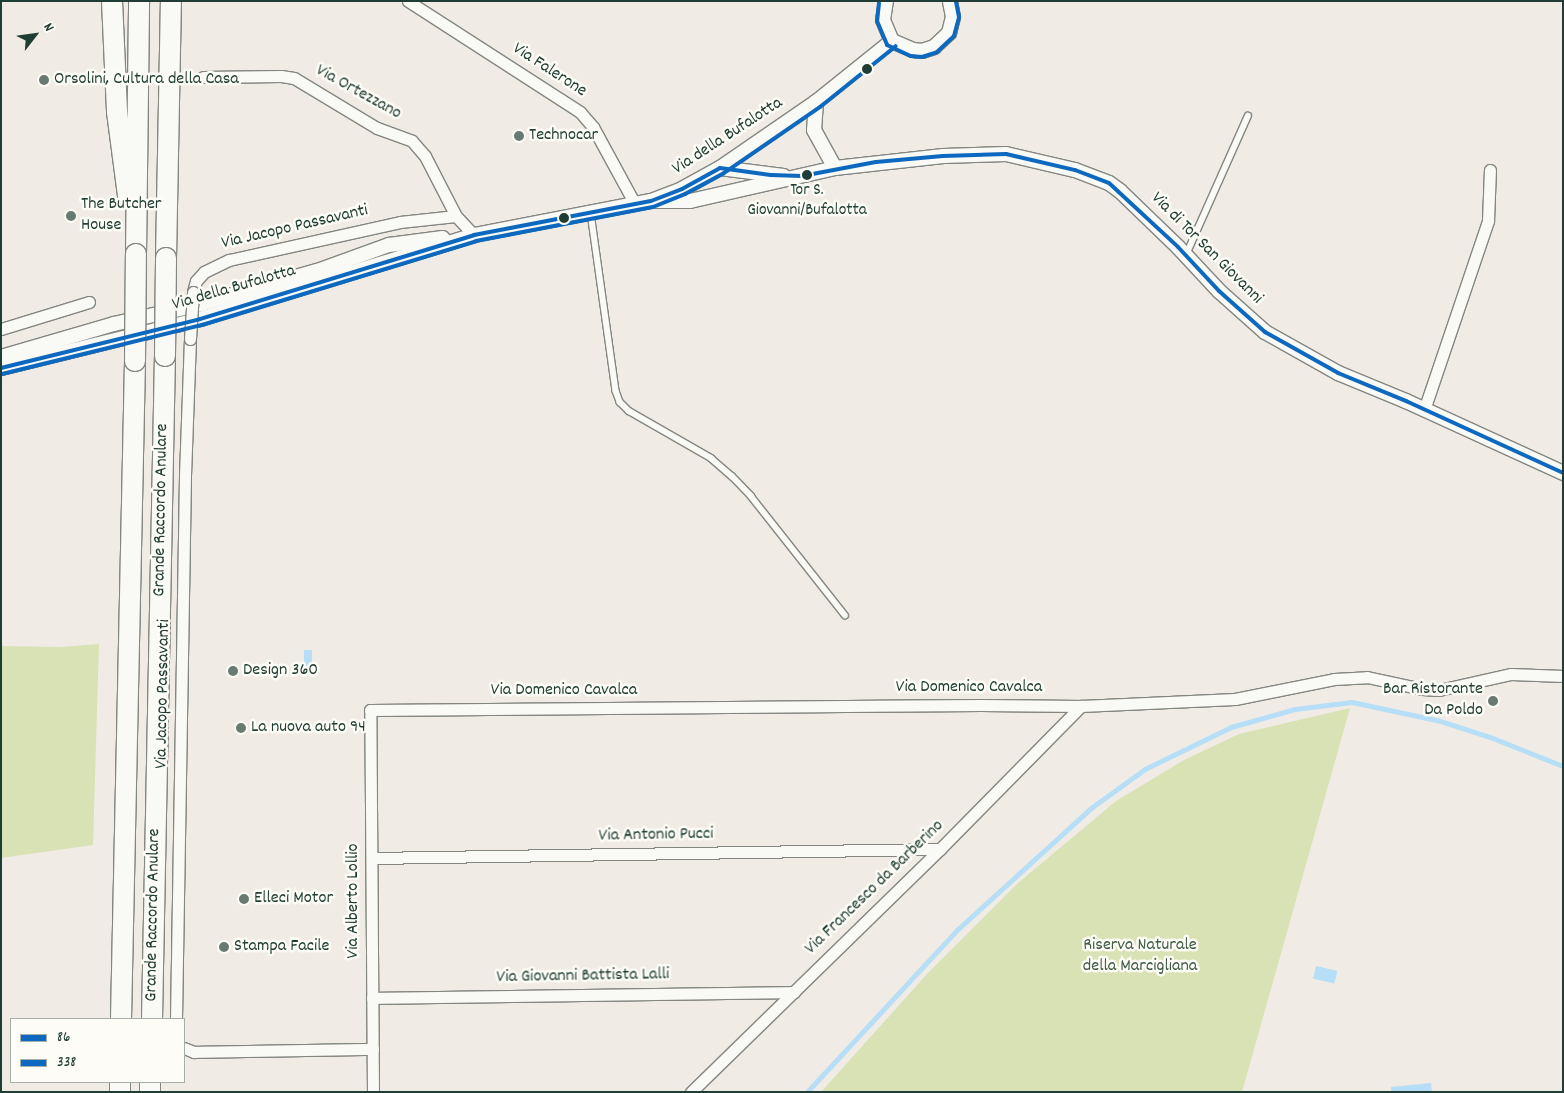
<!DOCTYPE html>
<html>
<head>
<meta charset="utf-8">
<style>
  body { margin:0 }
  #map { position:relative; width:1564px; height:1093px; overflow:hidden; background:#f0ece5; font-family:Dekko,sans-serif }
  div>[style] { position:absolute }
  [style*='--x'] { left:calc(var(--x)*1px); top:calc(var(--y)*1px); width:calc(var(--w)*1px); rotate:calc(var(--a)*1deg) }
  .green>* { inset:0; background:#d9e2b5 }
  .water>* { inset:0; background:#b7def7; transform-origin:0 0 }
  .stream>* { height:4.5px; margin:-2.25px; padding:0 2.25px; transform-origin:2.25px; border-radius:2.25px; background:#b7def7 }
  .roads { filter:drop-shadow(1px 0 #838681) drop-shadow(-1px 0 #838681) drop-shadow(0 1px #838681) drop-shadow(0 -1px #838681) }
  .service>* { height:5.5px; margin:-2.75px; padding:0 2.75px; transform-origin:2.75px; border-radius:2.75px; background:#f9f9f6 }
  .minor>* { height:11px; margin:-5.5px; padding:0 5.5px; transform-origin:5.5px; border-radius:5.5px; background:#f9f9f6 }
  .tertiary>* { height:14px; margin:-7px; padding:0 7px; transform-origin:7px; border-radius:7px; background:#f9f9f6 }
  .motorway>* { height:20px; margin:-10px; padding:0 10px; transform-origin:10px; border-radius:10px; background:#f9f9f6 }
  .bridges { filter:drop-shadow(1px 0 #838681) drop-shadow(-1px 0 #838681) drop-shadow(0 1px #838681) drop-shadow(0 -1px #838681) }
  .minor-bridge>* { height:11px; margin:-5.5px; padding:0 5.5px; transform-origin:5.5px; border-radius:5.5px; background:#f9f9f6 }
  .motorway-bridge>* { height:20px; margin:-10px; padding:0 10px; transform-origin:10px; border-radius:10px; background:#f9f9f6 }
  .bus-1>* { height:4px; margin:-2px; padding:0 2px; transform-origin:2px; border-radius:2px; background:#0c69bf }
  .bus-2>* { height:4px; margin:-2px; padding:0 2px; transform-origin:2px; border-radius:2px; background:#0c69bf }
  .dots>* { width:14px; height:14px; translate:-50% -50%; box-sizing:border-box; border:2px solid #fdfcf7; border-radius:50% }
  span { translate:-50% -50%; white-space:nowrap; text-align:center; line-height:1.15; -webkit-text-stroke:5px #fdfcf7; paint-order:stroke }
  .bus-label { font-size:17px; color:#1f3d34 }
  .street-label { font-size:18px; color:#1f3d34 }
  .poi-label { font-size:18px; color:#1f3d34 }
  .left { translate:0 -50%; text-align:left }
  .right { translate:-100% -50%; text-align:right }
  .park-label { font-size:18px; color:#405c46 }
  .frame { position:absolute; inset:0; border:2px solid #1f3d34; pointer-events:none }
  .legend { position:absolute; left:10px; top:1018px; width:175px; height:65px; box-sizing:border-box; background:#fdfcf7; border:1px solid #a4b0a9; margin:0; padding:6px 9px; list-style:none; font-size:15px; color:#1f3d34 }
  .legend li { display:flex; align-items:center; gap:10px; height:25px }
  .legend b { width:25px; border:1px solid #a4b0a9 }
  .north { position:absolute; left:10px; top:10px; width:50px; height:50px; -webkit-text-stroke:4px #fdfcf7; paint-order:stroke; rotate:60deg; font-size:14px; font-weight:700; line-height:20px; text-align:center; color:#1f3d34 }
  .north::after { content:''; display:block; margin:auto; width:18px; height:22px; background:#1f3d34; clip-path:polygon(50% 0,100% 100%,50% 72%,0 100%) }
</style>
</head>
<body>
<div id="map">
  <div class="green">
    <div style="clip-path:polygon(99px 644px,93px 845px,1px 858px,1px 646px,60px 647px)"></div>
    <div style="clip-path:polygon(1350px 708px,1242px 1092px,821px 1092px,927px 974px,1018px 883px,1116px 801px,1184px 760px,1239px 734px)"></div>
  </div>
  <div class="water">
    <div style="left:304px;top:650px;width:8px;height:21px"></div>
    <div style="left:1316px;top:966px;width:22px;height:13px;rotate:13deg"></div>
    <div style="clip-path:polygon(1431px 1083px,1432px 1092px,1391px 1092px,1391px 1087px)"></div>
  </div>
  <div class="stream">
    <div style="--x:807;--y:1092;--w:221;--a:-47.2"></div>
    <div style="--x:957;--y:930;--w:181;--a:-42.3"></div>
    <div style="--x:1091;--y:808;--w:67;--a:-35.8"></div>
    <div style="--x:1145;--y:769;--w:96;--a:-26"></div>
    <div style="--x:1231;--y:727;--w:66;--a:-15.7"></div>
    <div style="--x:1295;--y:709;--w:57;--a:-7"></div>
    <div style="--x:1352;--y:702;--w:87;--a:12"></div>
    <div style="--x:1437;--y:720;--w:59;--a:17.8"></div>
    <div style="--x:1493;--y:738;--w:75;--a:21.8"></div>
  </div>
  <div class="roads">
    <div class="service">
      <div style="--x:591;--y:213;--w:180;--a:82"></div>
      <div style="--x:616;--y:391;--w:12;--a:70"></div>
      <div style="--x:620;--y:402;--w:13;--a:45"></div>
      <div style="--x:629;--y:411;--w:95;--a:29.8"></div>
      <div style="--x:711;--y:458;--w:28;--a:41"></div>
      <div style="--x:732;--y:476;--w:28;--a:46"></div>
      <div style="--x:751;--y:496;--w:152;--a:51.7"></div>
      <div style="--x:1186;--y:255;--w:152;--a:-66"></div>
    </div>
    <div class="minor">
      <div style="--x:408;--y:1;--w:205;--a:32.8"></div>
      <div style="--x:580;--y:112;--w:20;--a:49"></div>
      <div style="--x:593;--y:127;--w:88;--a:61.4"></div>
      <div style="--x:203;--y:77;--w:78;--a:-0.7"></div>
      <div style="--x:281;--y:76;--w:13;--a:9"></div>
      <div style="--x:294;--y:78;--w:97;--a:31.1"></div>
      <div style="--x:377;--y:128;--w:37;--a:20"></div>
      <div style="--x:412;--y:141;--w:20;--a:49"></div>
      <div style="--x:425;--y:156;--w:68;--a:62.7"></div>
      <div style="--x:456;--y:216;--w:26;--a:47"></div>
      <div style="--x:193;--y:292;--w:11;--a:-75"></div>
      <div style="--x:196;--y:281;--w:12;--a:-48"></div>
      <div style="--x:204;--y:272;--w:28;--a:-26"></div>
      <div style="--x:229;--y:260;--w:175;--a:-12.5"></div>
      <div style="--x:400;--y:222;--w:56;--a:-6.1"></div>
      <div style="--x:1;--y:329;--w:92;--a:-17.1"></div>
      <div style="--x:1424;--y:410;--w:200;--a:-71.3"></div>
      <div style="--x:1488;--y:221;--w:51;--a:-87.8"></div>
      <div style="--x:372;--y:858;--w:568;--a:-0.91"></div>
      <div style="--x:372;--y:998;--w:422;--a:-0.8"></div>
      <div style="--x:176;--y:1019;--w:544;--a:-89.05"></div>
      <div style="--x:185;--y:475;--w:136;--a:-87.9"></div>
      <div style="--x:184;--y:1048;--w:11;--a:22"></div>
      <div style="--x:194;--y:1052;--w:179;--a:-1"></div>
      <div style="--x:373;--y:1092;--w:382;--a:-90.4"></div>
      <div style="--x:370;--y:710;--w:611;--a:-0.47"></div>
      <div style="--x:981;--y:705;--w:100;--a:0.6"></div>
      <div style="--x:1081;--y:706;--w:154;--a:-2.6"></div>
      <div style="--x:1235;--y:699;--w:101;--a:-11.4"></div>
      <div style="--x:1334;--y:679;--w:33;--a:-3"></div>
      <div style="--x:1367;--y:677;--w:56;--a:12.3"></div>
      <div style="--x:1422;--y:689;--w:17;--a:3"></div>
      <div style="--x:1439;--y:690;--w:74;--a:-12.5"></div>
      <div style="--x:1511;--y:674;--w:52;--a:2.2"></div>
      <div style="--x:691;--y:1092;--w:348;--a:-44.3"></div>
      <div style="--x:940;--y:849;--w:201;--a:-45.4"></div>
    </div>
    <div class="tertiary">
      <div style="--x:886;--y:1;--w:19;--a:99"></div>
      <div style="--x:883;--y:20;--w:23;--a:67"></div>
      <div style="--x:892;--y:41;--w:23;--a:23"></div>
      <div style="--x:913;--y:50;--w:9;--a:6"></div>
      <div style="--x:922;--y:51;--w:13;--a:-18"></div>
      <div style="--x:934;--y:47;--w:21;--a:-43"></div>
      <div style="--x:949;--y:33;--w:16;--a:-76"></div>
      <div style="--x:953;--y:17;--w:16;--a:-101"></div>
      <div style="--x:816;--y:102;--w:28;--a:94"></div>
      <div style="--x:814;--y:130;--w:43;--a:61.1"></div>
      <div style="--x:720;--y:168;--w:64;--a:7.2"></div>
      <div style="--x:651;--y:201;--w:39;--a:0"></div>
      <div style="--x:690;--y:201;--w:149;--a:-12.8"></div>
      <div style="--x:835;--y:168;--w:109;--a:-6.3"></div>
      <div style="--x:943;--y:156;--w:63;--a:-1.8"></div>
      <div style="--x:1006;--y:154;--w:71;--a:13.1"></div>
      <div style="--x:1075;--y:170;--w:36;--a:21"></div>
      <div style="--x:1109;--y:183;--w:14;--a:36"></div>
      <div style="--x:1120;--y:191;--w:81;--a:44"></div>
      <div style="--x:1178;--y:247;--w:60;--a:47"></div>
      <div style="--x:1219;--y:291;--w:62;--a:41.7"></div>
      <div style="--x:1265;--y:332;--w:84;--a:29.3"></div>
      <div style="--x:1338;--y:373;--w:74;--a:22.4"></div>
      <div style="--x:1406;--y:401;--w:173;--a:24.6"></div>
      <div style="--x:1;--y:357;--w:118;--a:-16.3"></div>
      <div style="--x:114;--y:324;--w:89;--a:-12.9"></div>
      <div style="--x:201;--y:304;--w:121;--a:-15.9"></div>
      <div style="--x:317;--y:271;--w:77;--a:-19.9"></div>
      <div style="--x:389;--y:245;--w:54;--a:-7.4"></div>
      <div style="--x:1;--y:368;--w:205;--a:-13.8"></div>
      <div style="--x:200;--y:319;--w:287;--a:-17"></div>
      <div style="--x:474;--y:235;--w:180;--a:-10.9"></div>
      <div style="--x:651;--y:201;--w:33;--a:-21"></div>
      <div style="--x:682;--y:189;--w:43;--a:-28.9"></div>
      <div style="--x:720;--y:168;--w:116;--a:-34.5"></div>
      <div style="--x:816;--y:102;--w:97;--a:-38.8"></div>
    </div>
    <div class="motorway">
      <div style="--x:112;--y:1;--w:111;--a:87.4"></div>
      <div style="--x:117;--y:112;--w:85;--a:82.5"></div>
      <div style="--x:136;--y:254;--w:253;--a:-89.3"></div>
      <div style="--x:166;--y:258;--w:257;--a:-88.9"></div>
      <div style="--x:121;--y:1019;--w:658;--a:-88.78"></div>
      <div style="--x:152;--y:1019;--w:663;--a:-88.88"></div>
      <div style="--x:120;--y:1092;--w:10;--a:-90"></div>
      <div style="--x:150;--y:1092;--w:10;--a:-90"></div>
    </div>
  </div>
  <div class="bridges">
    <div class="minor-bridge">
      <div style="--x:190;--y:339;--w:47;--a:-86.3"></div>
    </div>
    <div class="motorway-bridge">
      <div style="--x:165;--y:356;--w:98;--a:-89.4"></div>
      <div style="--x:135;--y:361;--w:107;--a:-89.5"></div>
    </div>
  </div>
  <div class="bus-1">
    <div style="--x:1;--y:368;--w:205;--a:-13.8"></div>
    <div style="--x:200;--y:319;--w:287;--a:-17"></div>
    <div style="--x:474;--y:235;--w:180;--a:-10.9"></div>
    <div style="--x:651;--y:201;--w:33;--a:-21"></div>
    <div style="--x:682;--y:189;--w:43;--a:-28.9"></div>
    <div style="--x:720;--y:168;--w:51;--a:7.8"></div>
    <div style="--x:771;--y:175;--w:31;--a:2"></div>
    <div style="--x:802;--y:176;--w:75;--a:-10.7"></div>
    <div style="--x:876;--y:162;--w:67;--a:-5.1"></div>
    <div style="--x:943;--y:156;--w:63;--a:-1.8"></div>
    <div style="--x:1006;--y:154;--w:71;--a:13.1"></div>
    <div style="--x:1075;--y:170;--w:36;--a:21"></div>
    <div style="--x:1109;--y:183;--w:94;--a:42.8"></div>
    <div style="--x:1178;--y:247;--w:60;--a:47"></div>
    <div style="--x:1219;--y:291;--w:62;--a:41.7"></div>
    <div style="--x:1265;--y:332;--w:84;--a:29.3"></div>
    <div style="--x:1338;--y:373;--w:74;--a:22.4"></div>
    <div style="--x:1406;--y:401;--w:173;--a:24.6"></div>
  </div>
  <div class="bus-2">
    <div style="--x:879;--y:3;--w:18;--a:96"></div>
    <div style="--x:877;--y:21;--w:26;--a:67"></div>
    <div style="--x:887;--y:45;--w:26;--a:25"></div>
    <div style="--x:911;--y:56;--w:11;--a:5"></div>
    <div style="--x:922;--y:57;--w:16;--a:-18"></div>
    <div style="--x:937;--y:52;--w:23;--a:-43"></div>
    <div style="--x:954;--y:36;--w:20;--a:-75"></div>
    <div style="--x:959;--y:17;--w:16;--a:-101"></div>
    <div style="--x:2;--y:374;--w:206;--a:-13.8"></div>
    <div style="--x:202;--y:325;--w:287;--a:-17"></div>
    <div style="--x:476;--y:241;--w:180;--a:-10.9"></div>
    <div style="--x:653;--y:207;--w:35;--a:-22"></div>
    <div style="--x:685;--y:194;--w:44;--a:-28.3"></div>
    <div style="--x:724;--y:173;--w:116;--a:-34.5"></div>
    <div style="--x:820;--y:107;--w:97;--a:-38.8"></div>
  </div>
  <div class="dots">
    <div style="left:867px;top:69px;background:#1f3d34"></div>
    <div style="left:44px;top:80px;background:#687a72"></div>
    <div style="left:519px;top:136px;background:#687a72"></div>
    <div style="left:807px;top:175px;background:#1f3d34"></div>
    <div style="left:71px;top:216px;background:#687a72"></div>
    <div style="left:564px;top:218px;background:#1f3d34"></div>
    <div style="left:233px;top:671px;background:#687a72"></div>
    <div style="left:1493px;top:701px;background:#687a72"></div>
    <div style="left:241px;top:728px;background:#687a72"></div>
    <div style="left:244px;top:899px;background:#687a72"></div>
    <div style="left:224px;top:947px;background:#687a72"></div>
  </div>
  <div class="bus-label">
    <span style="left:807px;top:202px">Tor S.<br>Giovanni/Bufalotta</span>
  </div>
  <div class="street-label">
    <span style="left:549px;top:71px;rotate:33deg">Via Falerone</span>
    <span style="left:358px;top:93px;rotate:29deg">Via Ortezzano</span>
    <span style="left:728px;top:137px;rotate:-33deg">Via della Bufalotta</span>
    <span style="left:295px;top:228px;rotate:-13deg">Via Jacopo Passavanti</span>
    <span style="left:1206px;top:249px;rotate:45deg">Via di Tor San Giovanni</span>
    <span style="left:234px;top:289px;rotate:-16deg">Via della Bufalotta</span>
    <span style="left:162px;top:510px;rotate:-89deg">Grande Raccordo Anulare</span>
    <span style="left:969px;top:688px">Via Domenico Cavalca</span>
    <span style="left:564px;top:691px">Via Domenico Cavalca</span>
    <span style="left:164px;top:694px;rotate:-89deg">Via Jacopo Passavanti</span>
    <span style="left:656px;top:836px;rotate:-1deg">Via Antonio Pucci</span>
    <span style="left:875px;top:888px;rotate:-44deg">Via Francesco da Barberino</span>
    <span style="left:354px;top:901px;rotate:-90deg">Via Alberto Lollio</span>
    <span style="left:154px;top:915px;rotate:-89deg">Grande Raccordo Anulare</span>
    <span style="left:583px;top:977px;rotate:-1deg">Via Giovanni Battista Lalli</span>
  </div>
  <div class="poi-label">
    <span class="left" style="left:54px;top:80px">Orsolini, Cultura della Casa</span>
    <span class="left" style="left:529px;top:136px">Technocar</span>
    <span class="left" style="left:81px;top:216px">The Butcher<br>House</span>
    <span class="left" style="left:243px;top:671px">Design 360</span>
    <span class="right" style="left:1483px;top:701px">Bar Ristorante<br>Da Poldo</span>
    <span class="left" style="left:251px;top:728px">La nuova auto 94</span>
    <span class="left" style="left:254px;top:899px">Elleci Motor</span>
    <span class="left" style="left:234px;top:947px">Stampa Facile</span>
  </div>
  <div class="park-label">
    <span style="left:1140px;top:957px">Riserva Naturale<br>della Marcigliana</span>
  </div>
  <div class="frame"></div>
  <ul class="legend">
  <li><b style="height:6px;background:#0c69bf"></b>86</li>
  <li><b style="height:6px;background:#0c69bf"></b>338</li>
  </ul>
  <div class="north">N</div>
</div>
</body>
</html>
